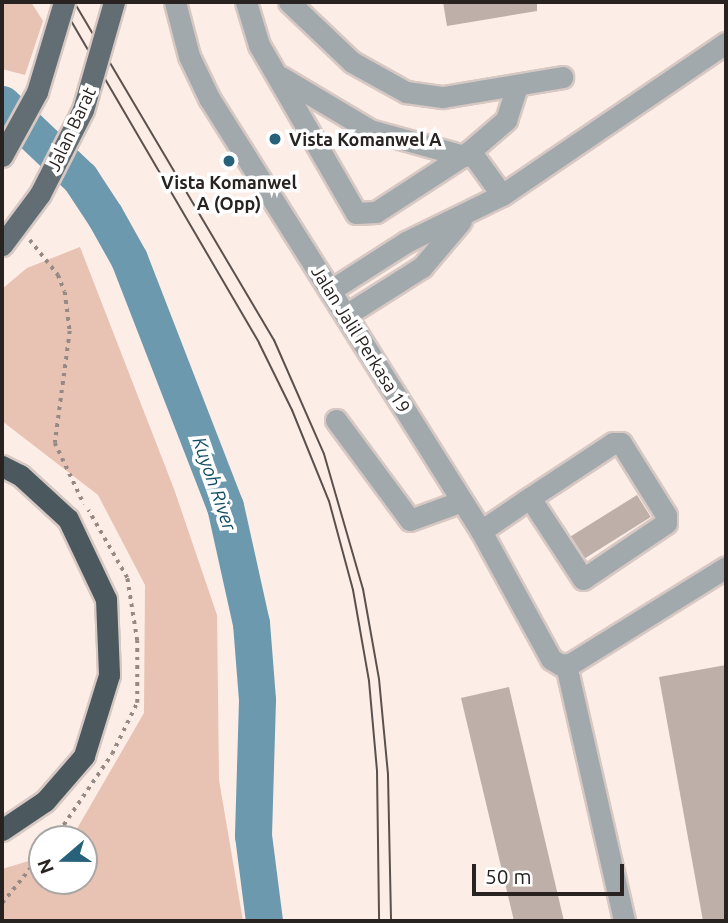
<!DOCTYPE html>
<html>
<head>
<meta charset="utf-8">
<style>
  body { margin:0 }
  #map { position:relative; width:728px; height:923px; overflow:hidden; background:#fdede7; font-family:Ubuntu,sans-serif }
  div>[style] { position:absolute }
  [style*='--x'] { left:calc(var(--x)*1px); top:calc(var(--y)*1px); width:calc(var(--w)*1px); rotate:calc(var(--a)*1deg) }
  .green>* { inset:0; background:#e8c2b2 }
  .river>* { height:37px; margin:-18.5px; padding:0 18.5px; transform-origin:18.5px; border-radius:18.5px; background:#6c99ae }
  .building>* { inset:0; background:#bfafa9; transform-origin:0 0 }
  .path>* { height:3.5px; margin-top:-1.75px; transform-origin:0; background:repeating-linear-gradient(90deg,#958a86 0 3.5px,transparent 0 8.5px) }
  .roads { filter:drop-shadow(2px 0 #d7c8c3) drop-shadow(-2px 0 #d7c8c3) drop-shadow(0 2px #d7c8c3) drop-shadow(0 -2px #d7c8c3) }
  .minor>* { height:21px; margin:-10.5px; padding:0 10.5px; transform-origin:10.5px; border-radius:10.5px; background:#a2a9ac }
  .highway>* { height:21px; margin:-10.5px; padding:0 10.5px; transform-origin:10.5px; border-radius:10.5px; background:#4b595f }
  .tram>* { height:2px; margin:-1px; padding:0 1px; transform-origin:1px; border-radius:1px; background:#5a514e }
  .bridges { filter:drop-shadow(2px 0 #d7c8c3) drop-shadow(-2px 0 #d7c8c3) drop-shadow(0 2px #d7c8c3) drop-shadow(0 -2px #d7c8c3) }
  .major-bridge>* { height:21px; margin:-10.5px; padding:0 10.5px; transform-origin:10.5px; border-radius:10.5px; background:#626e73 }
  .dots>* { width:19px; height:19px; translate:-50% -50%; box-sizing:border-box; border:4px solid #fff; border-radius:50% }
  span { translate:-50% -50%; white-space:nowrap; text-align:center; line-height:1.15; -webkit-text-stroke:7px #fff; paint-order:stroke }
  .street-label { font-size:18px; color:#282220 }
  .poi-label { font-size:18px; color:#282220; font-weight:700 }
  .left { translate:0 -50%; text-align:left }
  .water-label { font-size:19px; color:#104d64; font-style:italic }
  .frame { position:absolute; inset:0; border:4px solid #282220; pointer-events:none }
  .north { position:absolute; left:28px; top:825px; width:70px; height:70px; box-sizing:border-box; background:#fff; border:2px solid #a9a7a6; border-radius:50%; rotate:250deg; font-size:19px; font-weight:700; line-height:28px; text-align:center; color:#282220 }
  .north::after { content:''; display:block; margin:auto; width:24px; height:32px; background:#27627a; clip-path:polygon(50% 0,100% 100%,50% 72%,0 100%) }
  .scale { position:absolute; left:472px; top:864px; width:152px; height:32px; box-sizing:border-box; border:4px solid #282220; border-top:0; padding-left:9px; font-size:21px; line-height:24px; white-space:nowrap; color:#282220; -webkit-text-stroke:5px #fff; paint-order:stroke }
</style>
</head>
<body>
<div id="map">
  <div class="green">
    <div style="clip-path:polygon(2px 2px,31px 2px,43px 21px,25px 75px,2px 69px)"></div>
    <div style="clip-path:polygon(80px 247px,174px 489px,217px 615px,219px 780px,243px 921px,2px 921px,2px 869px,42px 857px,42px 881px,84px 881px,84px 839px,71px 839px,144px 713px,145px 585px,98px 495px,2px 421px,2px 289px,27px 268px)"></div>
  </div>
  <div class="river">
    <div style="--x:2;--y:104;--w:108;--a:43.5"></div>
    <div style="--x:80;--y:178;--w:45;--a:56.7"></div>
    <div style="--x:105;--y:216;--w:49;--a:60.8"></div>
    <div style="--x:129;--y:259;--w:265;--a:68.8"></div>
    <div style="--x:225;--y:506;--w:120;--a:77.5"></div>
    <div style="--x:251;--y:623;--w:77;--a:85.5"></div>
    <div style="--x:257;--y:700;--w:135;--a:91.7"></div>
    <div style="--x:253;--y:835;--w:87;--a:82.7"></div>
  </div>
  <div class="building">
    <div style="clip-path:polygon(443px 2px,537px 2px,537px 11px,447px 26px)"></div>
    <div style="left:637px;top:495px;width:26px;height:78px;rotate:58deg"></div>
    <div style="clip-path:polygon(726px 665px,726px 921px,703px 921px,659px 677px)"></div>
    <div style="clip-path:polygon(509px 687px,514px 709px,564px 921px,514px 921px,461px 698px)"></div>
  </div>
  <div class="path">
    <div style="--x:30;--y:240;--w:45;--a:51.3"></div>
    <div style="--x:58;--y:275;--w:18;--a:68"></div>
    <div style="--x:65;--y:292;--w:39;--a:83"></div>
    <div style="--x:70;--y:331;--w:113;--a:97.6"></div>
    <div style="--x:55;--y:443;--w:68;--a:64.6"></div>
    <div style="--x:54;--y:839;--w:103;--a:-55.7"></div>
    <div style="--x:112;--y:754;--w:57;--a:-63.9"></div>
    <div style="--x:137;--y:703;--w:62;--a:-90"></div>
    <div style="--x:137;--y:641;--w:64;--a:-99"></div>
    <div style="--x:127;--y:578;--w:78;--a:-119.8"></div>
    <div style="--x:2;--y:903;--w:63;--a:-50.8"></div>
  </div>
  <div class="roads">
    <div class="minor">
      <div style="--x:175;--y:2;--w:56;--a:75.5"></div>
      <div style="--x:189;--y:56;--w:47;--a:64.5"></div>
      <div style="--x:209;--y:98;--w:511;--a:57.86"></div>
      <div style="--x:481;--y:531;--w:146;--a:61.3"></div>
      <div style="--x:551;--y:659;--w:12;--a:31"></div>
      <div style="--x:561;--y:665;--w:11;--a:-10"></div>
      <div style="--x:572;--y:663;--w:181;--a:-31.9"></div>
      <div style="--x:246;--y:2;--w:45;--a:73.2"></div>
      <div style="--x:259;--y:45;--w:194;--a:60"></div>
      <div style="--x:356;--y:213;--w:20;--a:-3"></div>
      <div style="--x:376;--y:212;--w:112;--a:-33"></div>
      <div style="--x:470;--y:151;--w:54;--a:54"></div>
      <div style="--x:289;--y:2;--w:87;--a:43.6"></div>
      <div style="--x:352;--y:62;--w:62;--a:29.1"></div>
      <div style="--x:406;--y:92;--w:37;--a:8"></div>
      <div style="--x:443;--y:97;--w:121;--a:-9.5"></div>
      <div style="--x:281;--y:77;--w:104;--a:30.8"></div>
      <div style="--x:370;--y:130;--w:98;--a:15.5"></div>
      <div style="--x:470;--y:151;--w:48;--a:-40.7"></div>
      <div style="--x:506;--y:120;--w:35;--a:-72"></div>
      <div style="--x:331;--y:290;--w:89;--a:-32.6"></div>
      <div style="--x:406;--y:242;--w:107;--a:-26.1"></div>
      <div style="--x:502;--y:195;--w:271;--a:-34.2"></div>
      <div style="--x:346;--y:315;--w:90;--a:-32.3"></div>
      <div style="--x:422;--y:267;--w:60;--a:-49.7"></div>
      <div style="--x:336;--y:420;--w:124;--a:53.5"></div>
      <div style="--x:410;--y:520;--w:55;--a:-20.1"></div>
      <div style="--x:481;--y:531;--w:53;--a:-34.3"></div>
      <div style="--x:525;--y:501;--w:105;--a:-33.4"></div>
      <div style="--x:613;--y:443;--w:8;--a:0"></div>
      <div style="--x:621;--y:443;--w:85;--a:58"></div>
      <div style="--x:666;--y:515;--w:8;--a:90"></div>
      <div style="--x:666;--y:523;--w:100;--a:146"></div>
      <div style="--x:583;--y:579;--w:97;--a:-123.2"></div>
      <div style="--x:566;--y:665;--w:262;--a:77.2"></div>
    </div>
    <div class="highway">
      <div style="--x:2;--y:466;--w:20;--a:27"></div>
      <div style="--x:20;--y:475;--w:65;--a:42.5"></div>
      <div style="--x:68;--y:519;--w:89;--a:64.6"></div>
      <div style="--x:106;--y:599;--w:76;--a:87.7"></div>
      <div style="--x:109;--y:675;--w:85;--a:107.2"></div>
      <div style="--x:84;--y:756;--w:60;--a:130.9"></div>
      <div style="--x:45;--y:801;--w:52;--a:146"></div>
    </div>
  </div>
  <div class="tram">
    <div style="--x:60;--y:2;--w:395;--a:59.7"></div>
    <div style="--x:259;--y:343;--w:75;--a:63.8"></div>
    <div style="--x:292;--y:410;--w:98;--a:67.9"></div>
    <div style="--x:329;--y:501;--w:92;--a:74.9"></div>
    <div style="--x:353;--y:590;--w:92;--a:80"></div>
    <div style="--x:369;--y:681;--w:90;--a:84.9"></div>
    <div style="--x:377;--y:771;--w:150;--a:89.2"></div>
    <div style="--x:74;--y:2;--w:393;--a:59.4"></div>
    <div style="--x:274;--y:340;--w:124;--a:66.3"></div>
    <div style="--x:324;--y:454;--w:141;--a:73.9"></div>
    <div style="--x:363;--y:589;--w:91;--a:79.9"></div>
    <div style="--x:379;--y:679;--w:96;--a:84.6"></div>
    <div style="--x:388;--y:775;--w:146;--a:88.8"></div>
  </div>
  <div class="bridges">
    <div class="major-bridge">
      <div style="--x:2;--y:156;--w:73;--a:-61.3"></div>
      <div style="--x:37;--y:92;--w:94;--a:-73.3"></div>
      <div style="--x:2;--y:245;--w:64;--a:-53.3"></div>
      <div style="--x:40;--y:194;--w:94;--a:-62.9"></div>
      <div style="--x:83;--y:110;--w:112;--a:-74"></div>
    </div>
  </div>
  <div class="dots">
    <div style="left:275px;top:139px;background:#27627a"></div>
    <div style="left:229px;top:161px;background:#27627a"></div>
  </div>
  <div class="street-label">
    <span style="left:71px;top:129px;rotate:-65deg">Jalan Barat</span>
    <span style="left:361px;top:339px;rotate:58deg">Jalan Jalil Perkasa 19</span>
  </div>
  <div class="poi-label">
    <span class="left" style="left:289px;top:139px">Vista Komanwel A</span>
    <span style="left:229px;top:193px">Vista Komanwel<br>A (Opp)</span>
  </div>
  <div class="water-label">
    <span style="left:214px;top:484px;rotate:71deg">Kuyoh River</span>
  </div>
  <div class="frame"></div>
  <div class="north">N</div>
  <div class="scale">50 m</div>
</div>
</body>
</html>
